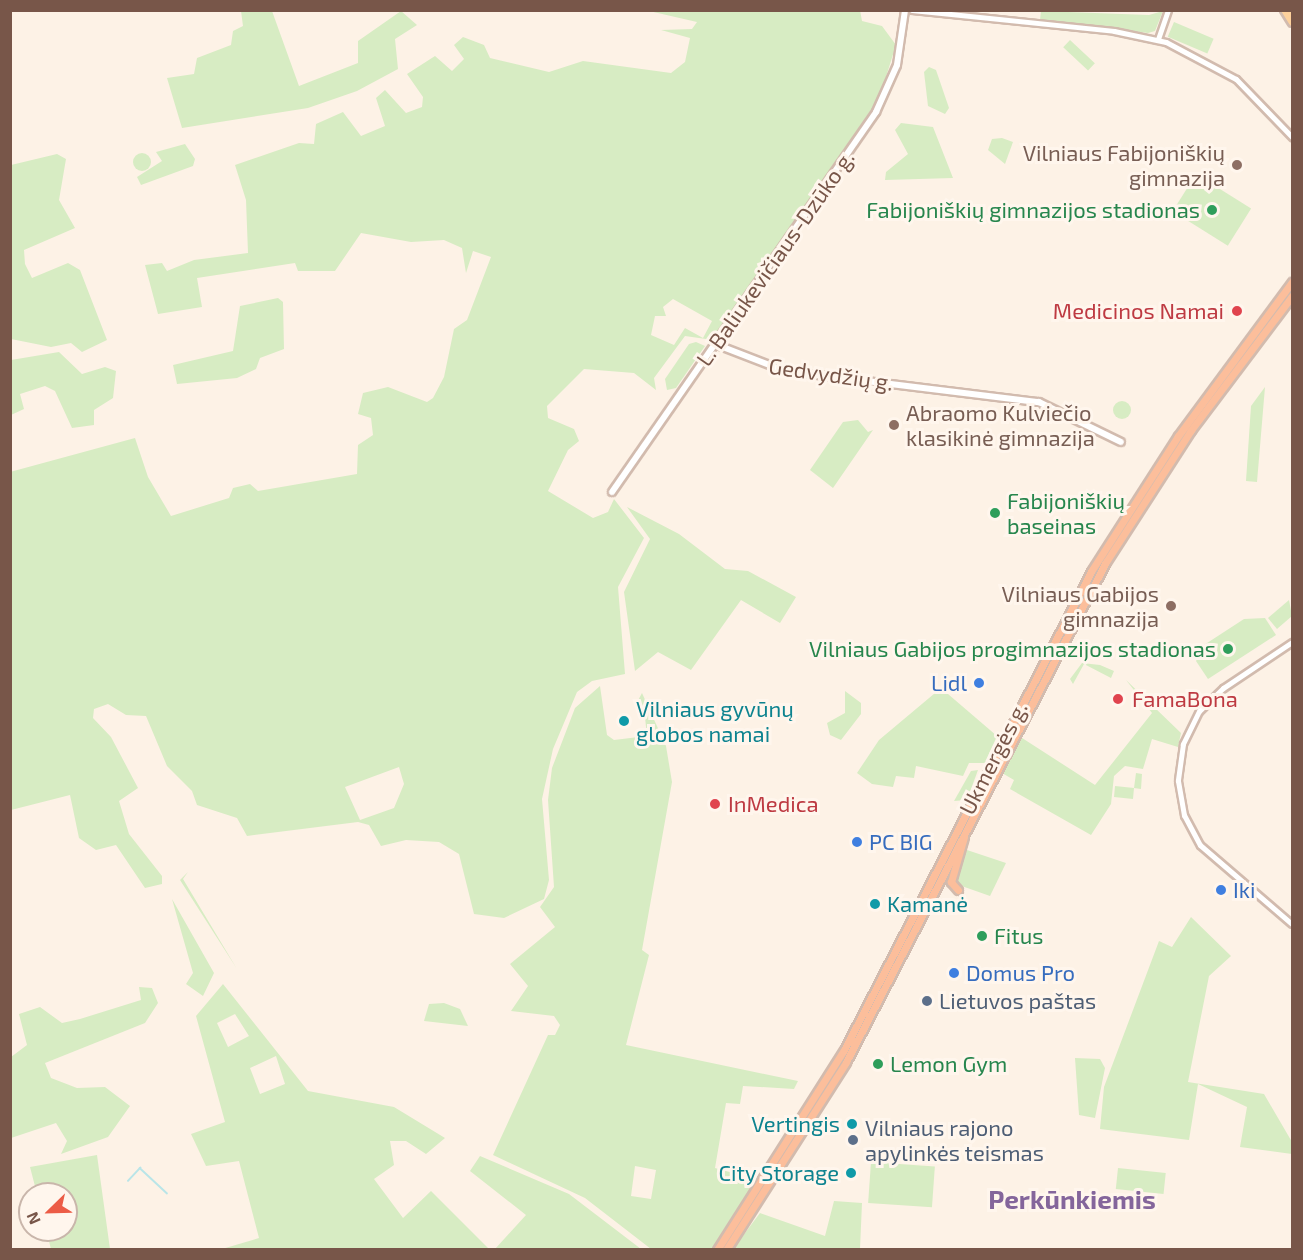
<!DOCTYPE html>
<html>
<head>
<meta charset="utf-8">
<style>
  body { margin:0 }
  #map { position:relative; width:1303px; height:1260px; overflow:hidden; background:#fdf2e6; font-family:"Exo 2",sans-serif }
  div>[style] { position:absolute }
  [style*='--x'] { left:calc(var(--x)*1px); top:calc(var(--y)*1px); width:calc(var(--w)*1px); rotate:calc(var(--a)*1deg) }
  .green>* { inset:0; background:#d7ecc3; transform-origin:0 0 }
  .round { border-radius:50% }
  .stream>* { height:1.5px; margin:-0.75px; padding:0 0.75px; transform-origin:0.75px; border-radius:0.75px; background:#b9e5e8 }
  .roads { filter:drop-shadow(2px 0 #d2bbae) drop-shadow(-2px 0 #d2bbae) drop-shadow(0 2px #d2bbae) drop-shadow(0 -2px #d2bbae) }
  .tertiary>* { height:5px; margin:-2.5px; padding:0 2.5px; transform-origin:2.5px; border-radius:2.5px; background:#fff }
  .secondary>* { height:6px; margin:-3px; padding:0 3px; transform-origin:3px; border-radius:3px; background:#fff }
  .primary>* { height:6px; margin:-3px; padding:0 3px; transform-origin:3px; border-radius:3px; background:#fed19c }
  .trunk>* { height:7px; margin:-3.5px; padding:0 3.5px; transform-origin:3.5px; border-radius:3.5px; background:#fcbe9b }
  .dots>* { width:16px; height:16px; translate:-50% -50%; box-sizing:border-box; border:3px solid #fff6ed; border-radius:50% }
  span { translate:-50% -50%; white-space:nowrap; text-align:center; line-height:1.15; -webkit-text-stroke:6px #fff6ed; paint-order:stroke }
  .education-label { font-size:22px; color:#785e54 }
  .right { translate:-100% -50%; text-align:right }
  .left { translate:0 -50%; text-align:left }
  .leisure-label { font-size:22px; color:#27864d }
  .street-label { font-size:22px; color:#785649 }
  .health-label { font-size:22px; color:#be3a42 }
  .shop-label { font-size:22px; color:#366cbe }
  .culture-label { font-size:22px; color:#0d838f }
  .service-label { font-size:22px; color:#4e5e75 }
  .quarter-label { font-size:26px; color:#84659b; font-weight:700 }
  .frame { position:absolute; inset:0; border:12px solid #785649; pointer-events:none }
  .north { position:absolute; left:18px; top:1182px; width:60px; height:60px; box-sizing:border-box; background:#fff6ed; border:2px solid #c9b6ab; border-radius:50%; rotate:247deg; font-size:16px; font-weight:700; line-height:24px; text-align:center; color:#785649 }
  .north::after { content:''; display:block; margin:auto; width:21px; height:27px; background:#ec5c46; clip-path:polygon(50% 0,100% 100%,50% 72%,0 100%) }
</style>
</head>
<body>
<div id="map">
  <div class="green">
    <div style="clip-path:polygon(evenodd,860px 10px,862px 21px,882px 26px,896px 45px,879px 99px,713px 340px,685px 336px,654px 378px,656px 390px,634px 373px,584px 369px,547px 406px,548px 418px,574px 429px,579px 441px,568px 450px,548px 491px,593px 518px,608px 512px,614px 499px,644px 538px,618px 587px,625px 674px,592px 681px,577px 692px,553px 749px,542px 799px,549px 880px,544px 899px,504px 918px,474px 914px,459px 854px,439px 842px,406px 840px,381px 846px,369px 825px,358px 822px,247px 836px,237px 818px,197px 805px,192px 791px,167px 766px,146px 716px,126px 715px,108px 704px,94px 709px,93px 718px,111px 737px,138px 788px,119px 801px,129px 834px,162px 876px,162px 884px,145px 888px,116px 845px,96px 850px,79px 838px,70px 795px,11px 810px,10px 472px,135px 438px,148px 477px,171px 516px,229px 498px,233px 488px,250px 484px,258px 491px,357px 474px,358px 445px,373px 435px,371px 418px,358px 414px,363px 393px,388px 387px,427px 402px,433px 398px,444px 377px,454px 329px,467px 320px,491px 257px,473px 251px,466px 273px,462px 248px,444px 240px,411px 242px,361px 233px,335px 271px,298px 271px,295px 263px,197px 278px,202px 307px,158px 314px,145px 265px,162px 263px,167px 271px,194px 260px,248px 253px,246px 200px,235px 165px,299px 143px,314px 144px,316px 124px,343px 112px,361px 136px,385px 126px,376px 98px,385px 90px,406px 113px,422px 107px,423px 97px,407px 74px,435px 56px,452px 71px,464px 59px,454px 45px,463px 37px,484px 45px,490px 58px,549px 72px,583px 61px,671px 73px,685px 62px,690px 38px,661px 30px,692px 29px,697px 22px,649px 11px,860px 10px,673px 299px,712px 321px,703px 338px,685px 328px,674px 345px,651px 335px,655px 316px,666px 316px,663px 307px,673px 299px,860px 10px,399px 767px,404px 784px,394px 808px,360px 820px,345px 787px,399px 767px)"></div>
    <div style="clip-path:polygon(241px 11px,272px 11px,299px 86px,358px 63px,358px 41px,401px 11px,417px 25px,395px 39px,398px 69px,357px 91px,308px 108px,182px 128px,167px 78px,194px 74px,197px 58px,231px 45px,233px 31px,243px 26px)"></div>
    <div style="clip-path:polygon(1041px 11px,1149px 15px,1163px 11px,1155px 31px,1148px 33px,1040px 20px)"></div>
    <div style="left:1174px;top:22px;width:43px;height:16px;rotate:23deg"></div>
    <div style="left:1070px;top:40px;width:34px;height:10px;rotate:43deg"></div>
    <div style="clip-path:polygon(929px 67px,936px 70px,949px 108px,945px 114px,928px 106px,924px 72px)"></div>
    <div style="clip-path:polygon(901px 123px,933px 127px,953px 178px,885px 180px,886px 172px,908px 154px,895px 130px)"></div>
    <div style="clip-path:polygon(1002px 138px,1013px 142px,1005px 164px,988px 150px,992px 139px)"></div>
    <div style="clip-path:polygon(185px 144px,195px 159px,193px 166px,141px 185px,137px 177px,162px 161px,156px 152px)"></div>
    <div class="round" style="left:133px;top:153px;width:18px;height:18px"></div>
    <div style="clip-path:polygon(57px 154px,66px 159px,59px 200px,75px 228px,24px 250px,25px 264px,32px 278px,68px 263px,80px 270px,107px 340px,82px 352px,71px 343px,51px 347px,11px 339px,11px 165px)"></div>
    <div style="left:1196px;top:174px;width:65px;height:44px;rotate:32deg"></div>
    <div style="clip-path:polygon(278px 298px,283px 302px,284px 349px,260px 358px,256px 369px,237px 378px,177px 384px,173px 365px,233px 351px,240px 306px)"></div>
    <div style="clip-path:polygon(696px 342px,705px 346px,676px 388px,667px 390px,665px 379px,689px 344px)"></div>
    <div style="clip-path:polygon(59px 352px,82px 374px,105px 367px,116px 371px,113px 398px,94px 410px,94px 425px,72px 428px,55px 391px,45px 386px,20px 394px,24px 409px,11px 415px,11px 360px)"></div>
    <div style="clip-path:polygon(1265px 387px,1257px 482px,1246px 481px,1251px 406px)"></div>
    <div class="round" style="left:1113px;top:401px;width:18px;height:18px"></div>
    <div style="clip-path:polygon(858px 420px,868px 432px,873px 430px,833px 488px,810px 470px,843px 422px)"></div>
    <div style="clip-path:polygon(627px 507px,679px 534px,725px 569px,748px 571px,796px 597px,780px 623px,741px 600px,691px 670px,658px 652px,635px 671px,624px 592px,650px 539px)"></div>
    <div style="clip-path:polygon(1289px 600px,1292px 616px,1277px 629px,1268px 618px)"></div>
    <div style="clip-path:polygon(1265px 618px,1276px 635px,1208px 679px,1196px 661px,1204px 645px,1244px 619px)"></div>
    <div style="clip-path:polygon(1082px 663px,1100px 665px,1114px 671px,1111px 678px,1084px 664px,1073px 684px,1070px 679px)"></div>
    <div style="clip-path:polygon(1126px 680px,1181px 733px,1178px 747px,1152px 739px,1143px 769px,1125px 766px,1114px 776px,1111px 804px,1091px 835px,1010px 789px,1014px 780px,1002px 773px,1019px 736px,1095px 785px,1152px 713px)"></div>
    <div style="clip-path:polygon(evenodd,600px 686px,607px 735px,614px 740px,647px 736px,644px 708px,635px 706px,642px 693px,666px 746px,672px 782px,642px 950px,649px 955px,626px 1045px,798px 1081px,794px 1089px,743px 1086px,740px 1104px,726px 1103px,715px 1168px,758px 1180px,713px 1249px,651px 1249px,585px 1198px,493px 1155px,548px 1035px,555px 1035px,560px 1025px,554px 1016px,511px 1011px,528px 986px,510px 964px,555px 927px,540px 907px,554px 887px,548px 800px,552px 768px,575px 708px,600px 686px,635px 1166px,656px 1170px,651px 1199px,631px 1196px,635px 1166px)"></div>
    <div style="clip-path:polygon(941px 688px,997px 736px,985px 763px,969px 763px,963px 776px,916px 766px,914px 778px,896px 776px,893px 787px,872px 784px,857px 773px,879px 740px)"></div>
    <div style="clip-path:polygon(845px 691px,861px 703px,861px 714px,841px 740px,830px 735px,827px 723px,845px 713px)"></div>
    <div style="clip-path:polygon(978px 770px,967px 800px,954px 801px,971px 771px)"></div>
    <div style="clip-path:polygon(1136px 773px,1142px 774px,1141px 789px,1134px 788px,1133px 799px,1114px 797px,1115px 786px,1134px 788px)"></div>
    <div style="clip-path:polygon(964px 849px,1006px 863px,990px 896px,956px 884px)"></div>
    <div style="clip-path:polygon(188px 872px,183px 879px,237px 969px,180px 880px)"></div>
    <div style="clip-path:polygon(172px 899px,214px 973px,203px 996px,186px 984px,193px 973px)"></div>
    <div style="clip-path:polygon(1191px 917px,1231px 956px,1209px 976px,1188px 1082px,1264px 1094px,1292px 1142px,1292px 1154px,1240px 1147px,1247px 1107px,1198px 1084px,1189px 1140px,1100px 1129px,1104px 1087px,1159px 941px,1172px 947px)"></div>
    <div style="clip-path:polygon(evenodd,223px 984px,308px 1091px,394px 1107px,445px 1138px,426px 1154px,406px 1141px,390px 1141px,394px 1165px,374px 1179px,403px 1218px,431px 1191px,489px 1249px,222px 1249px,259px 1238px,239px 1161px,206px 1166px,191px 1134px,225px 1122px,196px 1016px,223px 984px,235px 1014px,249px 1036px,228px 1047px,217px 1023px,235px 1014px,223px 984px,276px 1056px,285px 1084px,260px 1094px,250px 1068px,276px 1056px)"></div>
    <div style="clip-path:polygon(139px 987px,152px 988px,158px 1003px,145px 1023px,45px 1063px,51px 1078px,77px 1088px,105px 1087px,130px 1106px,108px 1137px,61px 1154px,67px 1141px,56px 1123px,11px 1138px,11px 1057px,27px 1045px,19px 1014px,40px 1007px,62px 1023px,80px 1019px,141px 1000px)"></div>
    <div style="clip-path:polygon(444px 1003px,460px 1009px,468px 1026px,424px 1021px,429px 1004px)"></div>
    <div style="clip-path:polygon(1075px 1058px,1100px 1059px,1105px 1068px,1095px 1118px,1079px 1115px)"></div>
    <div style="clip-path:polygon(97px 1155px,110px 1249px,51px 1249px,46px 1230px,66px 1230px,66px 1194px,37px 1194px,30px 1167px)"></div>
    <div style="clip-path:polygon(480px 1156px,569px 1194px,641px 1249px,495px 1249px,526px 1215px,470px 1171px)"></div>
    <div style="left:871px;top:1162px;width:64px;height:41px;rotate:4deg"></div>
    <div style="left:1118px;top:1168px;width:48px;height:21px;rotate:6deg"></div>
    <div style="clip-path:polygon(834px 1201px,862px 1203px,860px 1249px,733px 1249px,760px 1213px,825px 1236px)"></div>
  </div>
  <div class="stream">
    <div style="--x:128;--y:1181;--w:18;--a:-47"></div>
    <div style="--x:140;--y:1168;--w:37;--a:43"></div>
  </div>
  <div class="roads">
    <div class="tertiary">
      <div style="--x:912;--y:10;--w:203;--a:5.9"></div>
      <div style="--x:1114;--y:31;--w:53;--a:11.9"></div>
      <div style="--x:1166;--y:42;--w:79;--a:27.9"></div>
      <div style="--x:1236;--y:79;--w:81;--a:46"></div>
      <div style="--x:1158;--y:39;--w:31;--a:-71"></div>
      <div style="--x:1292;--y:642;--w:83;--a:146.3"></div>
      <div style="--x:1223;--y:688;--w:33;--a:136"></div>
      <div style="--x:1199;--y:711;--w:37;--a:116"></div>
      <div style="--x:1183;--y:744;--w:37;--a:98"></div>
      <div style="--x:1178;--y:781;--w:35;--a:80"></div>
      <div style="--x:1184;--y:815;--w:34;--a:62"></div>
      <div style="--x:1200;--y:845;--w:121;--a:40.7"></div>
    </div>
    <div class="secondary">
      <div style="--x:715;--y:344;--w:75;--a:21.1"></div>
      <div style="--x:785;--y:371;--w:256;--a:7"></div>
      <div style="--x:1039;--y:402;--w:91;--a:26"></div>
      <div style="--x:612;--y:492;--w:463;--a:-55.2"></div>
      <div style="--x:876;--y:112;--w:51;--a:-65.9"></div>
      <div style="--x:897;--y:65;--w:56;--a:-81.7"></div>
    </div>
    <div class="primary">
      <div style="--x:1284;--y:10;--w:15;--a:58"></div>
      <div style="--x:1290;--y:10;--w:4;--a:63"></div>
    </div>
    <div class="trunk">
      <div style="--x:958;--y:890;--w:11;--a:-131"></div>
      <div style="--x:951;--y:882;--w:47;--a:-73.9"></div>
      <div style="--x:717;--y:1250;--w:237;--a:-57.6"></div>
      <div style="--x:844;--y:1050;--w:540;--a:-62.68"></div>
      <div style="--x:1092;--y:570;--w:159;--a:-57.3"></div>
      <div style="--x:1178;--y:436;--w:192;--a:-53.5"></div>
      <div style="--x:726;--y:1250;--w:223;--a:-57.4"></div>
      <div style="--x:846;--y:1062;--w:564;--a:-62.53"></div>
      <div style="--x:1106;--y:562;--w:157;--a:-57.2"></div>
      <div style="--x:1191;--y:430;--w:168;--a:-53"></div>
    </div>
  </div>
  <div class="dots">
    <div style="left:1237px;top:165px;background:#8d6e63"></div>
    <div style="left:1212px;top:210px;background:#2e9e5b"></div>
    <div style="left:1237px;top:311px;background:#e0444e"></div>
    <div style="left:894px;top:425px;background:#8d6e63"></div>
    <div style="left:995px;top:513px;background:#2e9e5b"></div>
    <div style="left:1171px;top:606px;background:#8d6e63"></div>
    <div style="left:1228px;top:649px;background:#2e9e5b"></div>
    <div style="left:979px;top:683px;background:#3f7fe0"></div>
    <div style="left:1118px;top:699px;background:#e0444e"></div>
    <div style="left:624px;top:721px;background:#0f9aa8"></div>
    <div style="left:715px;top:804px;background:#e0444e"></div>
    <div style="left:857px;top:842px;background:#3f7fe0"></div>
    <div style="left:1221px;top:890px;background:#3f7fe0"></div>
    <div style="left:875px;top:904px;background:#0f9aa8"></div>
    <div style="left:982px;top:936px;background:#2e9e5b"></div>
    <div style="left:954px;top:973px;background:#3f7fe0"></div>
    <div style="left:927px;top:1001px;background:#5c6f8a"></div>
    <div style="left:878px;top:1064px;background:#2e9e5b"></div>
    <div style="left:852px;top:1124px;background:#0f9aa8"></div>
    <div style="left:853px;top:1140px;background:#5c6f8a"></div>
    <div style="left:851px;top:1173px;background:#0f9aa8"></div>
  </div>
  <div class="education-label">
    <span class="right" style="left:1225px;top:165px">Vilniaus Fabijoniškių<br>gimnazija</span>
    <span class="left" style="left:906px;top:425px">Abraomo Kulviečio<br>klasikinė gimnazija</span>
    <span class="right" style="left:1159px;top:606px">Vilniaus Gabijos<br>gimnazija</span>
  </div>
  <div class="leisure-label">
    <span class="right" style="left:1200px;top:210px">Fabijoniškių gimnazijos stadionas</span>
    <span class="left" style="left:1007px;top:513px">Fabijoniškių<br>baseinas</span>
    <span class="right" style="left:1216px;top:649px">Vilniaus Gabijos progimnazijos stadionas</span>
    <span class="left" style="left:994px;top:936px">Fitus</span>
    <span class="left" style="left:890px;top:1064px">Lemon Gym</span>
  </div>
  <div class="street-label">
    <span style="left:775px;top:258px;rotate:-55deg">L. Baliukevičiaus-Dzūko g.</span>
    <span style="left:831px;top:374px;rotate:8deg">Gedvydžių g.</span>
    <span style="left:993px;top:758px;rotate:-63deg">Ukmergės g.</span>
  </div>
  <div class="health-label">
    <span class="right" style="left:1224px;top:311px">Medicinos Namai</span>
    <span class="left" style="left:1132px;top:699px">FamaBona</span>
    <span class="left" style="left:728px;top:804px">InMedica</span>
  </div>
  <div class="shop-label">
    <span class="right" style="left:967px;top:683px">Lidl</span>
    <span class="left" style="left:869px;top:842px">PC BIG</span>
    <span class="left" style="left:1233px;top:890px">Iki</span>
    <span class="left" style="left:966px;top:973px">Domus Pro</span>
  </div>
  <div class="culture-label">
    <span class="left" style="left:636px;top:721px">Vilniaus gyvūnų<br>globos namai</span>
    <span class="left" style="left:887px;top:904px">Kamanė</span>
    <span class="right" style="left:840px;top:1124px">Vertingis</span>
    <span class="right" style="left:839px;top:1173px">City Storage</span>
  </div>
  <div class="service-label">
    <span class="left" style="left:939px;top:1001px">Lietuvos paštas</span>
    <span class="left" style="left:865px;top:1140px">Vilniaus rajono<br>apylinkės teismas</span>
  </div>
  <div class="quarter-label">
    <span style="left:1072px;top:1199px">Perkūnkiemis</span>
  </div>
  <div class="frame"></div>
  <div class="north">N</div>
</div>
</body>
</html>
